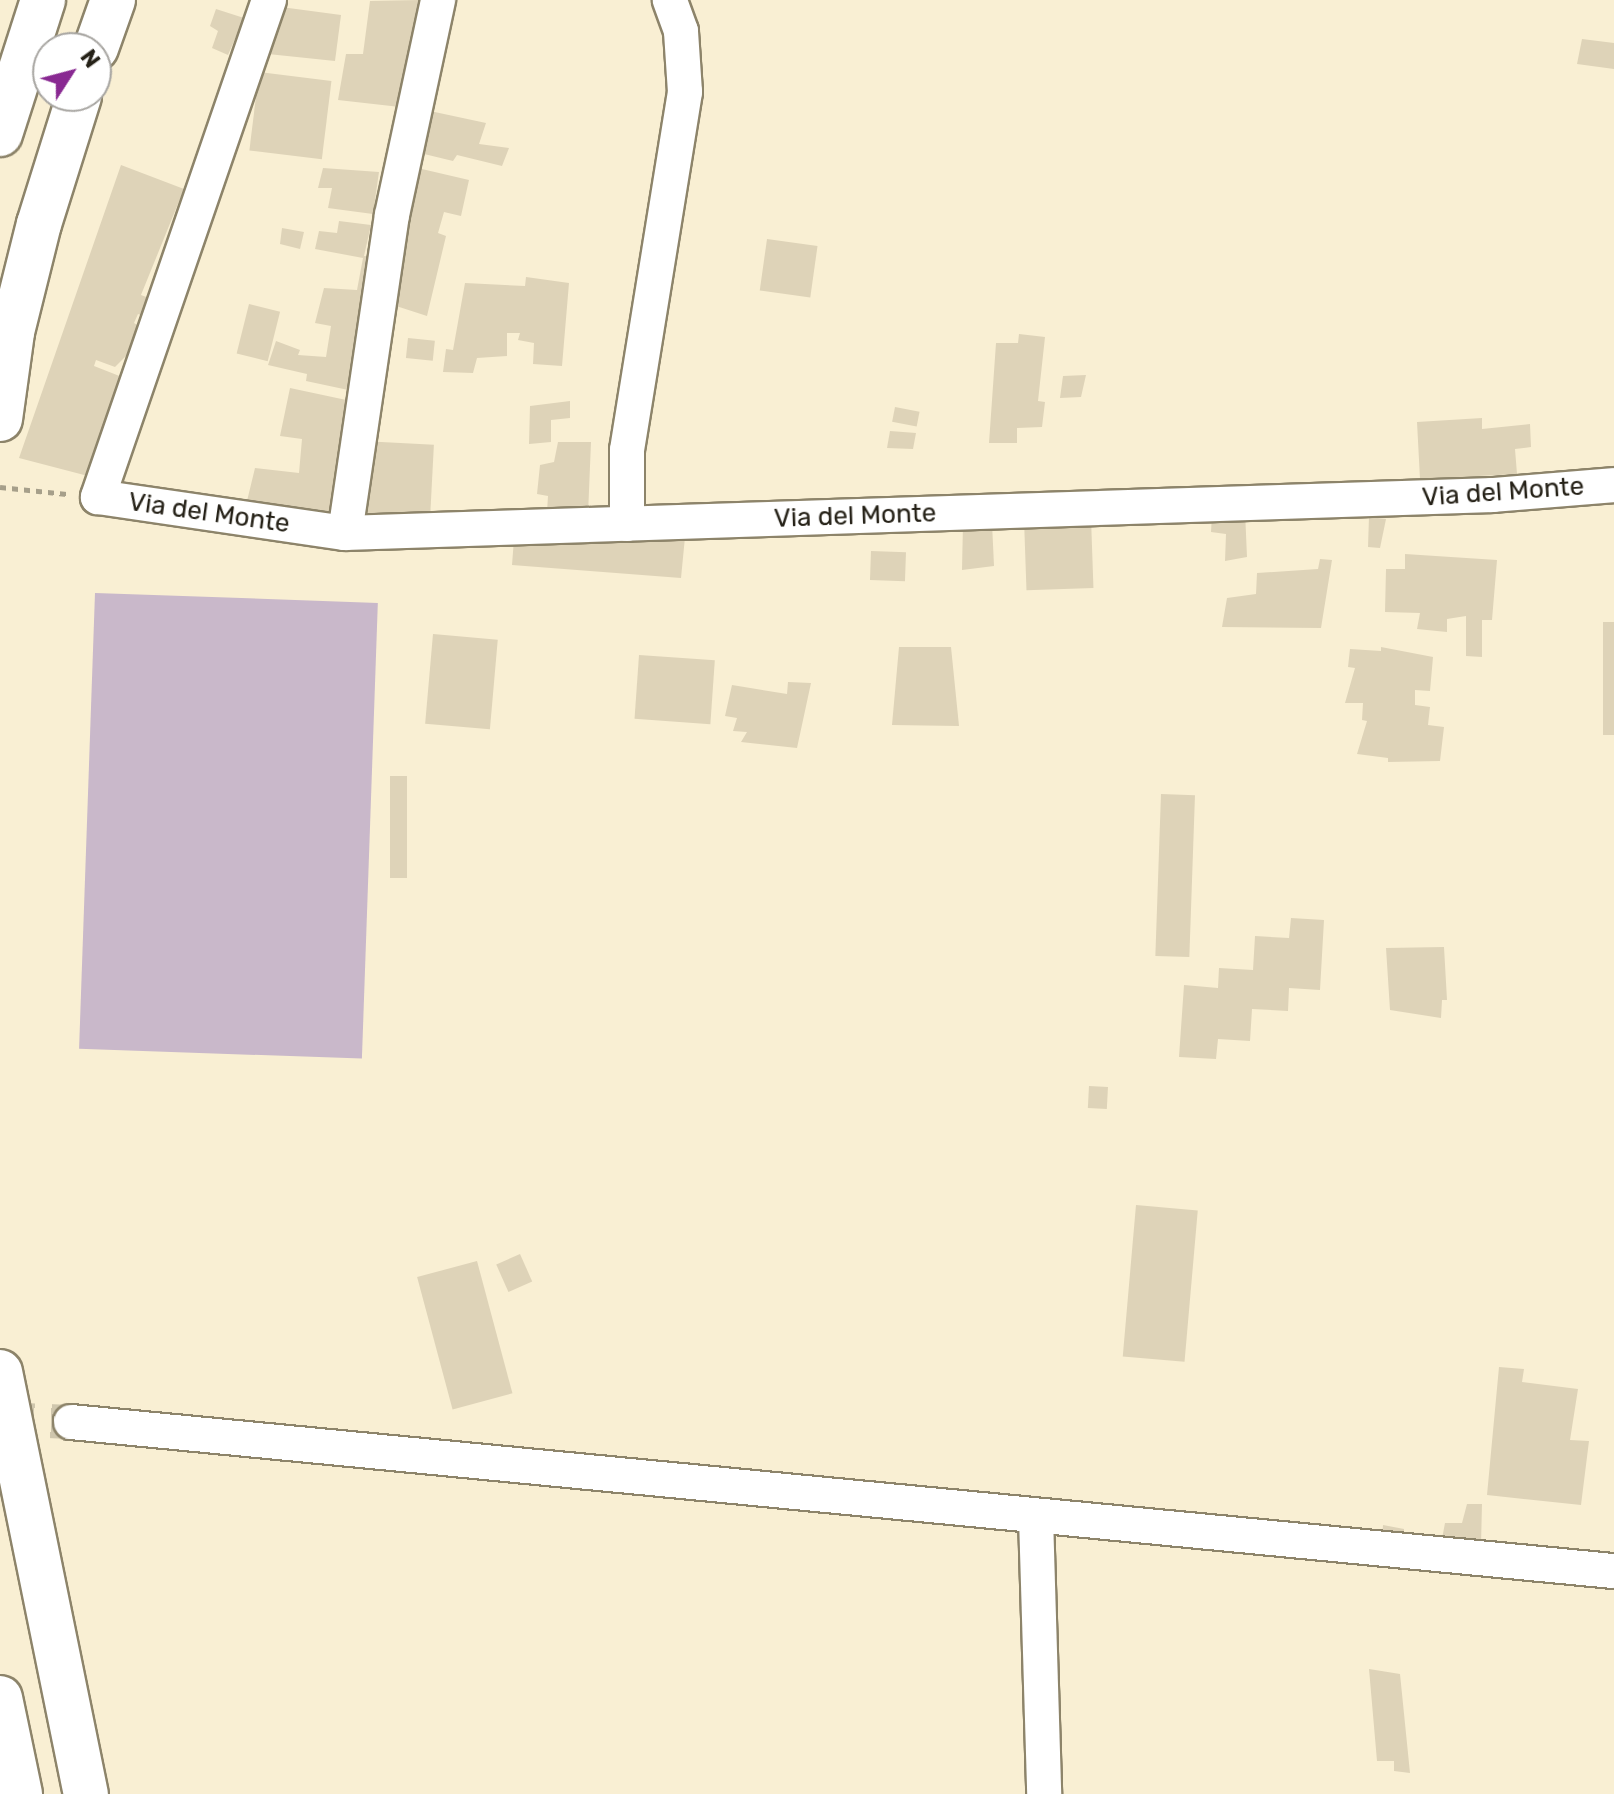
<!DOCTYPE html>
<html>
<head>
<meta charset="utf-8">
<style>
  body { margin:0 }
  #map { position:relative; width:1614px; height:1794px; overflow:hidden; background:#f9efd3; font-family:Rubik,sans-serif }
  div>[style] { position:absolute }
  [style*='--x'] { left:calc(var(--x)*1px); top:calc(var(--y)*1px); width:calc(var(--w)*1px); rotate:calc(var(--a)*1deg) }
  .green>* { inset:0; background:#c9b8ca; transform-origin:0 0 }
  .building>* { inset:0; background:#ded3b8; transform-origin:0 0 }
  .minor-tunnel>* { height:34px; margin-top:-17px; transform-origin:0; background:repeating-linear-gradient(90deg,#cfc6ad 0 34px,transparent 0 51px) }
  .path>* { height:5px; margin-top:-2.5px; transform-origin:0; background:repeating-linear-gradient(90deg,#a69f8a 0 6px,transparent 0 12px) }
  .roads { filter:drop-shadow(2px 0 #8d846a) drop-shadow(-2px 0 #8d846a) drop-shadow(0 2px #8d846a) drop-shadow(0 -2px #8d846a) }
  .minor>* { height:34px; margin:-17px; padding:0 17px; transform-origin:17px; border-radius:17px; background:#fff }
  .motorway>* { height:44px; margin:-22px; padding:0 22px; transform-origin:22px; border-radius:22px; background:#fff }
  span { translate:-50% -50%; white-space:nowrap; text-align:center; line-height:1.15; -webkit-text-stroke:6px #fff; paint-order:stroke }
  .street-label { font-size:26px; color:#252117 }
  .north { position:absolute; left:32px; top:32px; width:80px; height:80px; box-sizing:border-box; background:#fff; border:2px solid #a8a6a2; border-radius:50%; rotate:54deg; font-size:22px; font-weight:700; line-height:32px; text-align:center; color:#252117 }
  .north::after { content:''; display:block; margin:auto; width:28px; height:36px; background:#892992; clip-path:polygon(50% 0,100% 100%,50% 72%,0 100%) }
</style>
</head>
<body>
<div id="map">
  <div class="green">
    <div style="left:95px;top:593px;width:283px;height:456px;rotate:2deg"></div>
  </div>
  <div class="building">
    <div style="clip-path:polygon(420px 0,400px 107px,338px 100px,346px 54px,363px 54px,370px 1px)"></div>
    <div style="clip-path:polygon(281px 7px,341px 15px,335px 61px,268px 54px)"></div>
    <div style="clip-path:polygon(216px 9px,244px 18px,228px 55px,212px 48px,218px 31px,210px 26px)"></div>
    <div style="clip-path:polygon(1582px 39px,1614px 43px,1614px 69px,1577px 64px)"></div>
    <div style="left:259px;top:72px;width:73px;height:79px;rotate:7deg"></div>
    <div style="clip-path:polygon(430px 111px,486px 123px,479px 144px,509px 148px,502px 166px,457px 155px,453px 161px,420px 153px)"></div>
    <div style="clip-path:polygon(121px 165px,184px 189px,141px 295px,149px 298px,143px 316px,138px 314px,134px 323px,139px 326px,132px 350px,115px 367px,96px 360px,94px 366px,122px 377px,88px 476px,19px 458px)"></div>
    <div style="clip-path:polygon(409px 166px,469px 180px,461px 216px,444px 212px,438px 233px,446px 236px,427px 316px,390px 304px,409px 227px,397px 225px)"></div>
    <div style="clip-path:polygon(323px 168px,379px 172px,373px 214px,328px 208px,332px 188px,318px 188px)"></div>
    <div style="clip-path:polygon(339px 221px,371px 225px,364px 256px,374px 257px,353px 391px,306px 381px,307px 374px,268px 365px,276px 341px,300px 350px,298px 355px,326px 357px,331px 326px,315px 323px,324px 288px,357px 290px,363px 258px,315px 249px,319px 231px,337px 233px)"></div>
    <div style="clip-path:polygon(282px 228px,304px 232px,300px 249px,280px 244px)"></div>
    <div style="left:767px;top:239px;width:51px;height:52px;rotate:8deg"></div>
    <div style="clip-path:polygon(526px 277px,569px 283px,562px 366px,533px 364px,534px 343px,518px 340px,520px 333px,507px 333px,507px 356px,477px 358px,473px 373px,443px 372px,446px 349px,453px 350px,465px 283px,525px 286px)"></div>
    <div style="left:249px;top:304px;width:32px;height:51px;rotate:14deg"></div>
    <div style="clip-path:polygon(1019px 334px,1045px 337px,1038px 401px,1045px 402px,1042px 427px,1017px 428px,1017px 443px,989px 443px,996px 343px,1018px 343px)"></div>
    <div style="left:408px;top:338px;width:27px;height:20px;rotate:6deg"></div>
    <div style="clip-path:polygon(1086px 375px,1081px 397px,1060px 398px,1063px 376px)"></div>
    <div style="clip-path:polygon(290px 388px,351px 401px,328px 518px,247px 501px,255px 468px,299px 473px,302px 439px,280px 436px)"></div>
    <div style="clip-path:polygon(570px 401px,570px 418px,551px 420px,551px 442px,529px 444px,530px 406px)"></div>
    <div style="left:895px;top:407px;width:25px;height:15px;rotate:11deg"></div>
    <div style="clip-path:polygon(1482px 418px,1482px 429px,1530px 424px,1531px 447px,1515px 449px,1517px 474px,1420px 479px,1417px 422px)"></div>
    <div style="clip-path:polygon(890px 431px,916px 433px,913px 449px,887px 448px)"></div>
    <div style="left:362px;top:441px;width:72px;height:74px;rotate:3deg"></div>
    <div style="clip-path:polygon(558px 442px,591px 442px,588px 515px,547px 512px,548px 496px,537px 494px,540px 465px,554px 462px)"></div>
    <div style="clip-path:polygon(1245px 511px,1247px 557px,1225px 561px,1226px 534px,1211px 532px,1212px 514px)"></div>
    <div style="clip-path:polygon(1369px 517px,1386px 519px,1380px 548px,1368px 547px)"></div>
    <div style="left:1091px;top:518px;width:70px;height:67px;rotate:88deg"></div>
    <div style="clip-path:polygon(963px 523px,992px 523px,994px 566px,962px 570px)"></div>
    <div style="clip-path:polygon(685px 537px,681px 578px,512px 565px,514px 539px)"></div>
    <div style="left:871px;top:551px;width:35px;height:29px;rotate:2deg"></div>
    <div style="clip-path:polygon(1405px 554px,1497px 560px,1492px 620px,1482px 620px,1482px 657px,1466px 656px,1466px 616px,1447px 619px,1447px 632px,1417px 629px,1420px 613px,1385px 612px,1386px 569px,1405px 569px)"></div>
    <div style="clip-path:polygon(1320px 559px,1332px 560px,1321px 628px,1222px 627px,1227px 598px,1256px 594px,1257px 573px,1318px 569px)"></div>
    <div style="left:1603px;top:622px;width:11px;height:113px"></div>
    <div style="left:433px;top:634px;width:65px;height:90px;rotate:5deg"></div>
    <div style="clip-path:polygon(899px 647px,951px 647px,959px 726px,892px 725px)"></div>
    <div style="clip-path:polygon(1381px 647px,1433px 657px,1430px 691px,1415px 690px,1415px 705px,1430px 707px,1428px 725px,1444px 727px,1440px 761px,1388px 762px,1388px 758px,1357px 754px,1367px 721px,1362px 720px,1363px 703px,1345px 703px,1355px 668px,1348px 667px,1350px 649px,1381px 651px)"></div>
    <div style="left:639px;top:655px;width:76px;height:64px;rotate:4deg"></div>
    <div style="clip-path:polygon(788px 682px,811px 683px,797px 748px,741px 742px,747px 732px,733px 731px,737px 718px,725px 716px,732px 685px,787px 694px)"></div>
    <div style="left:390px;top:776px;width:17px;height:102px"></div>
    <div style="left:1161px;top:794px;width:34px;height:162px;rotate:2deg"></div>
    <div style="clip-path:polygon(1291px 918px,1324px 920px,1320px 990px,1289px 988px,1288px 1011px,1252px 1009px,1250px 1041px,1218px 1039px,1216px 1059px,1179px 1057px,1184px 985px,1218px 988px,1219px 968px,1253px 970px,1255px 936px,1289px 938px)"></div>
    <div style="clip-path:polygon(1444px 947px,1447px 1000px,1442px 1000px,1441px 1018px,1390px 1010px,1386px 948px)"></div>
    <div style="left:1089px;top:1086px;width:19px;height:22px;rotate:3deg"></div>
    <div style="left:1136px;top:1205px;width:62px;height:152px;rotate:5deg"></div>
    <div style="left:520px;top:1254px;width:30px;height:26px;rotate:66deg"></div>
    <div style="left:477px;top:1261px;width:137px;height:62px;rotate:75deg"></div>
    <div style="clip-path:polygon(1499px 1367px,1524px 1369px,1522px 1382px,1578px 1389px,1570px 1440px,1589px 1441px,1581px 1505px,1487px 1495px)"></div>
    <div style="clip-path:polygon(1467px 1504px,1482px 1504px,1481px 1545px,1441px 1544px,1445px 1523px,1462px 1523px)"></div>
    <div style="clip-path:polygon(1383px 1525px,1404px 1529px,1404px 1542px,1382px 1542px)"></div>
    <div style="clip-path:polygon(1369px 1669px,1400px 1674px,1410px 1773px,1394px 1771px,1394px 1761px,1377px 1761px)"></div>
  </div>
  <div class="minor-tunnel">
    <div style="--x:0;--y:1419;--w:71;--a:2.4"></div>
  </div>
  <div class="path">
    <div style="--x:0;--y:487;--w:67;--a:6"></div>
  </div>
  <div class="roads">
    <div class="minor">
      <div style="--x:269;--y:0;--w:526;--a:108.99"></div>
      <div style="--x:98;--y:497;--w:250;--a:8.3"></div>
      <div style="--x:345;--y:533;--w:1149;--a:-1.9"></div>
      <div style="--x:1493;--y:495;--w:121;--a:-4.7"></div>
      <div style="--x:627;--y:524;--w:74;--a:-90"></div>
      <div style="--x:627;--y:450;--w:363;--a:-80.8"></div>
      <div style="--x:685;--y:92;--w:61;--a:-93.8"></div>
      <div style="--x:681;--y:31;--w:33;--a:-110"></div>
      <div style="--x:345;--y:533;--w:321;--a:-81.6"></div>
      <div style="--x:392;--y:215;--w:220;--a:-77.9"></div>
      <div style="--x:71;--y:1422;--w:1550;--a:5.52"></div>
      <div style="--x:1036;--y:1517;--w:277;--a:88.3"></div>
    </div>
    <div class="motorway">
      <div style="--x:96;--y:48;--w:51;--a:-70.5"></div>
      <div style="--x:0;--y:134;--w:141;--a:-72.2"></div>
      <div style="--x:0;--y:419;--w:88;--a:-82.1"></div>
      <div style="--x:12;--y:332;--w:111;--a:-76"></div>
      <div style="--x:39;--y:224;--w:134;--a:-72.6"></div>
      <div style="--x:0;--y:1372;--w:431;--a:78.5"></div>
      <div style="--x:0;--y:1698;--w:98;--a:78.2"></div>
    </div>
  </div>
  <div class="street-label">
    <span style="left:1503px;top:492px;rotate:-4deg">Via del Monte</span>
    <span style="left:209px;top:513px;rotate:8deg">Via del Monte</span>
    <span style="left:855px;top:516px;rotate:-2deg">Via del Monte</span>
  </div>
  <div class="north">N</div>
</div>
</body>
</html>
